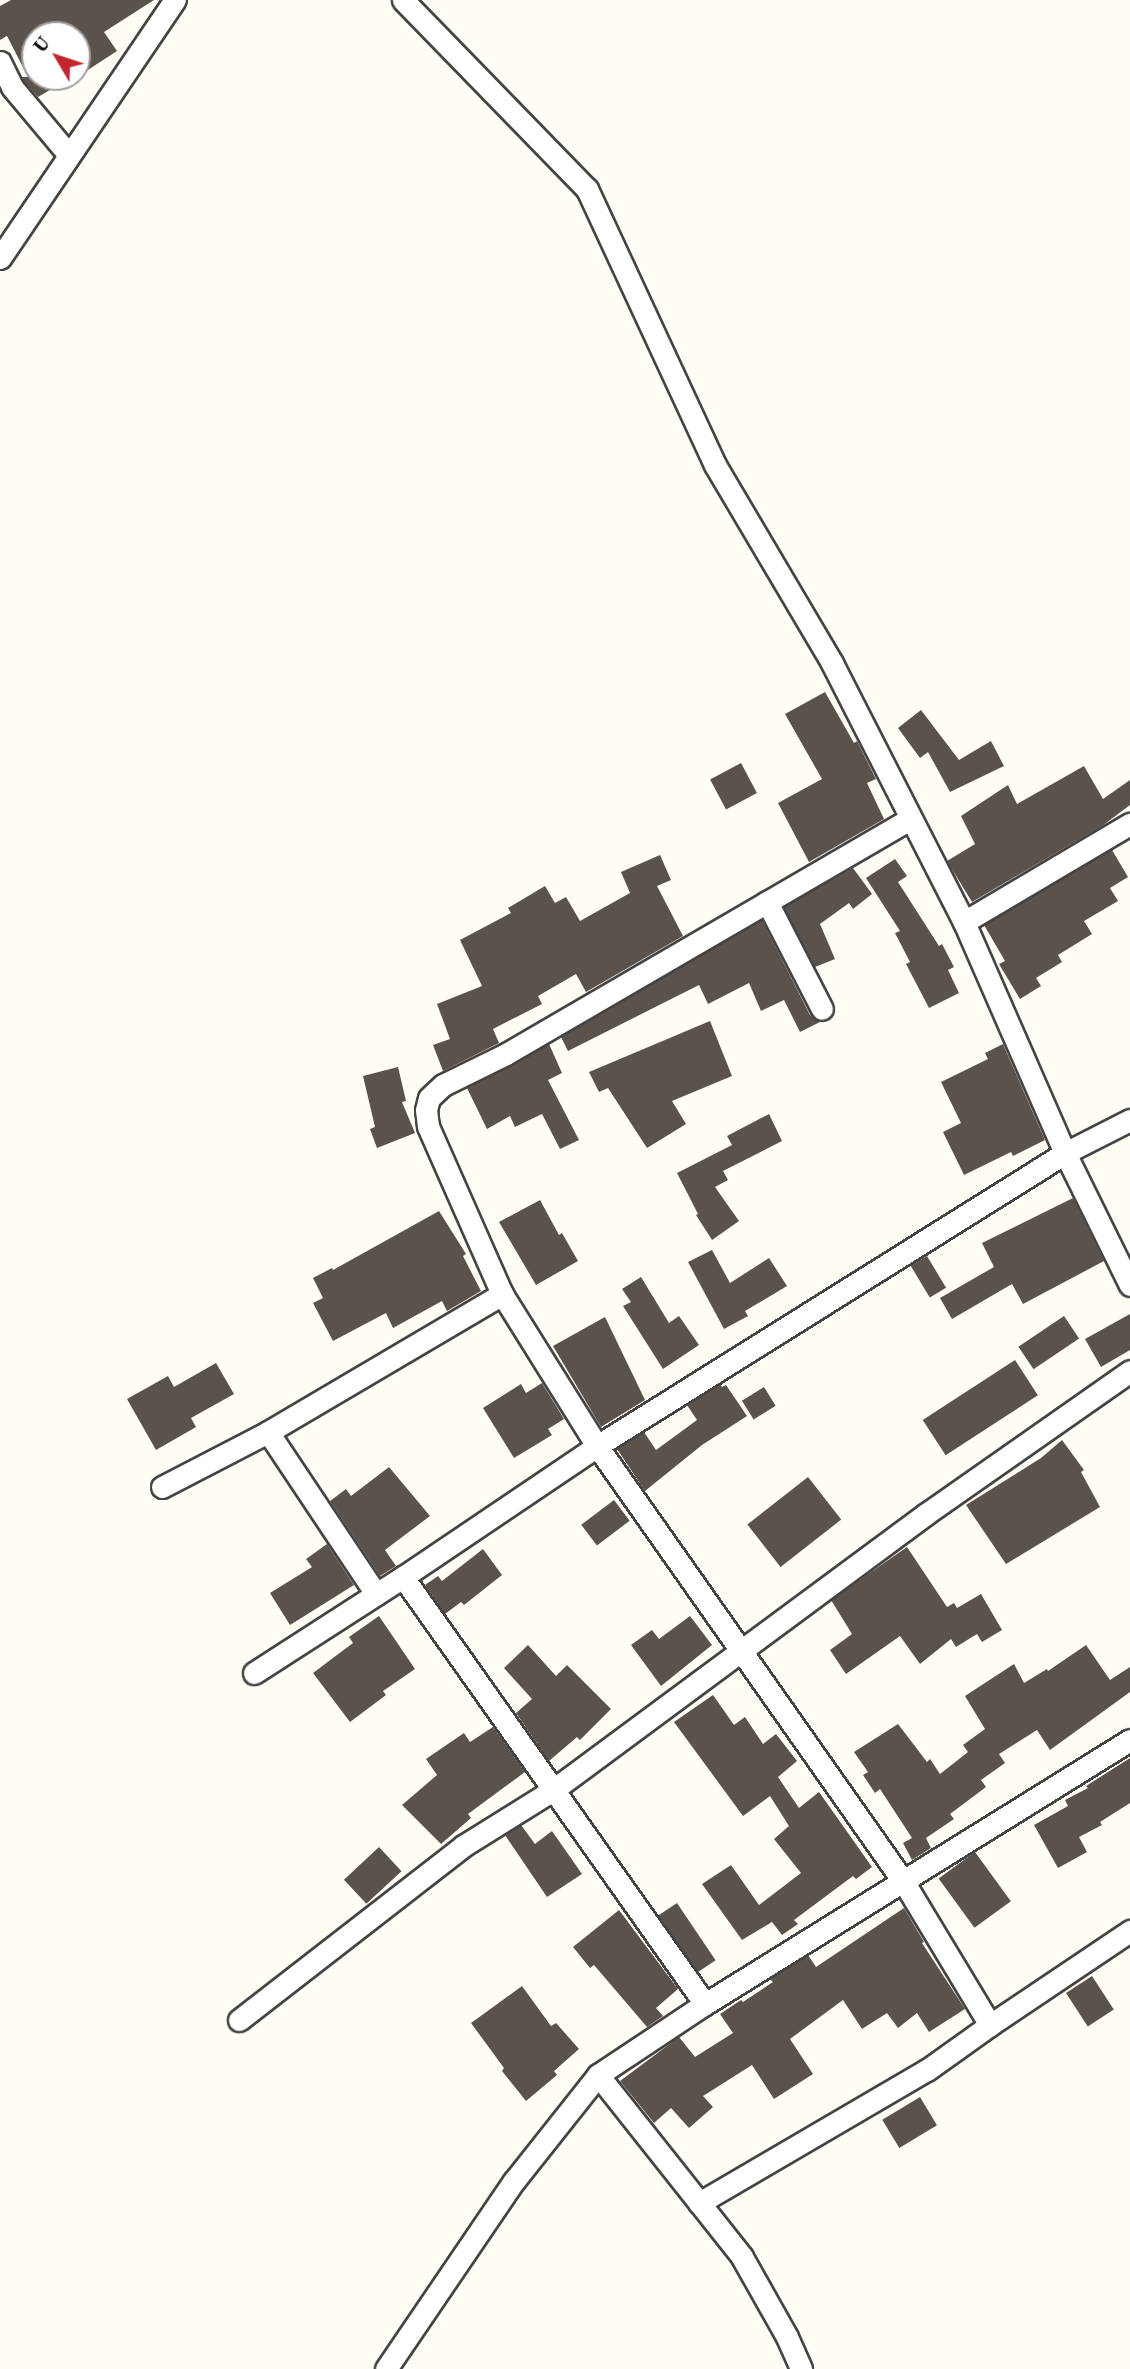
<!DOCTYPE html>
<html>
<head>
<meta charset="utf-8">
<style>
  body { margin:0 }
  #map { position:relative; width:1130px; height:2369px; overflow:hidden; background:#fffdf5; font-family:"Source Serif 4",serif }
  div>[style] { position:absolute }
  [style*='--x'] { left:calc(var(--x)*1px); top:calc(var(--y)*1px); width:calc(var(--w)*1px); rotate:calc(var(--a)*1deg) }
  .building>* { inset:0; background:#5a524d; transform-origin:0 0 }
  .roads { filter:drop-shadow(2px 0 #444) drop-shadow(-2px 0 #444) drop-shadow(0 2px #444) drop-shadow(0 -2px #444) }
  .minor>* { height:21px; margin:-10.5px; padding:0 10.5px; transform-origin:10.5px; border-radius:10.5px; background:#fff }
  span { translate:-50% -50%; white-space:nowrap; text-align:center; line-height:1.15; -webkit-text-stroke:7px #fff; paint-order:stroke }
  .north { position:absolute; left:21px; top:21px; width:70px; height:70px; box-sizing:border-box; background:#fff; border:2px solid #a0a0a0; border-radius:50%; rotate:309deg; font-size:19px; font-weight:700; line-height:28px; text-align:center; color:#111 }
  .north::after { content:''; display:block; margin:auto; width:24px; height:32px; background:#c4262e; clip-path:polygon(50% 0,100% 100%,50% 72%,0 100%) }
</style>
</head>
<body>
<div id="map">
  <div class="building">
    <div style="clip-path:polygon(11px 0,154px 0,104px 32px,117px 51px,77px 77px,77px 35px,35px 35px,35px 77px,72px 77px,38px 97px,23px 80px,22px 77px,28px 77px,7px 36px,0 40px,0 6px)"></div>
    <div style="clip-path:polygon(825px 692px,854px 743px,857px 741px,876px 779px,867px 783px,884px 819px,809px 862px,778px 803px,822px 779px,785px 714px)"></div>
    <div style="clip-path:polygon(921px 710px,959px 760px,991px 741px,1004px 766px,950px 792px,928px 752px,920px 758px,898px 728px)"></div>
    <div style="left:741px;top:763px;width:34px;height:35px;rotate:62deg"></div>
    <div style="clip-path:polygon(1084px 766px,1103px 799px,1130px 780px,1130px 805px,1102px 826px,972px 902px,947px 861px,975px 844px,961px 816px,1008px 785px,1017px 804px)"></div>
    <div style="clip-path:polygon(1112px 850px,1128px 877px,1110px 888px,1118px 901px,1084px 921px,1092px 934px,1058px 955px,1062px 962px,1036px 978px,1041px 986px,1020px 999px,999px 964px,1005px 961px,984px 925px)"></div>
    <div style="clip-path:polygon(660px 855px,671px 880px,657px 886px,683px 936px,586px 992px,576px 974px,538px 996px,542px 1004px,493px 1029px,499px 1043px,443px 1071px,433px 1045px,450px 1039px,437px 1004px,482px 986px,460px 940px,511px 913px,508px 908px,545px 886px,555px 903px,566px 897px,580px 921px,630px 893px,621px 872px)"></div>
    <div style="clip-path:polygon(895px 859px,907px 876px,898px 882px,939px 946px,942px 944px,954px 967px,948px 970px,959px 993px,929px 1008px,906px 964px,910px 962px,895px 933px,900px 931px,866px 878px)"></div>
    <div style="clip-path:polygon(853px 868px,872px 894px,853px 909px,849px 903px,820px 924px,835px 959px,815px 967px,784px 907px)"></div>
    <div style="clip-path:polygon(762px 920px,810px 1015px,820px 1022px,800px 1032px,784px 1000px,761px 1011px,749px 983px,708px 1004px,699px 985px,568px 1051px,561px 1037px)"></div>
    <div style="clip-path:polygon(710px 1021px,732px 1076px,672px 1101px,686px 1124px,647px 1148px,608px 1088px,599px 1092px,589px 1072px)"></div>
    <div style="clip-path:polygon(549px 1044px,562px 1073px,548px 1080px,579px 1140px,560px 1149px,542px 1114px,515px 1127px,510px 1116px,487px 1129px,467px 1088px)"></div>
    <div style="clip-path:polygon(1003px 1044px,1045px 1140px,1013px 1156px,1011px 1152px,964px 1175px,943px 1132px,961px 1123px,941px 1082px,988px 1059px,985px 1053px)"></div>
    <div style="clip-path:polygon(398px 1067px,406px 1101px,402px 1102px,415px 1133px,377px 1148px,370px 1129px,375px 1127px,363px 1076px)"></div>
    <div style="clip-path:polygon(769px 1114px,782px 1141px,723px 1171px,728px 1180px,715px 1187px,739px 1221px,712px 1240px,696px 1215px,698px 1214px,677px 1173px,732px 1145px,727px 1136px)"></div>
    <div style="clip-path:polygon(1073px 1198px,1104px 1261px,1023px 1304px,1012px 1284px,952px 1319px,940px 1298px,994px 1267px,982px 1243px)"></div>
    <div style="clip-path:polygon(540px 1200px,559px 1235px,562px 1233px,578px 1261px,536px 1285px,499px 1222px)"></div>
    <div style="clip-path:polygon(439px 1211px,466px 1254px,463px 1256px,481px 1291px,447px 1311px,442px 1301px,393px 1328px,386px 1313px,333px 1341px,313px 1303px,323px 1298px,313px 1278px,332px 1268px,333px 1270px)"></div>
    <div style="clip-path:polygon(712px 1250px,730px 1283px,769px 1258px,787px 1286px,745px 1311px,748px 1316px,724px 1329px,688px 1262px)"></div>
    <div style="left:927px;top:1256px;width:37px;height:19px;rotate:59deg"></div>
    <div style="clip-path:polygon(641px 1277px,669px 1323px,679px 1316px,699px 1345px,663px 1369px,623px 1306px,631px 1302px,622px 1289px)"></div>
    <div style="clip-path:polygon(1130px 1314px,1130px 1350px,1101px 1367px,1085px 1339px)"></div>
    <div style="left:1064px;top:1316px;width:27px;height:55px;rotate:56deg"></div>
    <div style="clip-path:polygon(605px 1317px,645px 1400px,601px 1427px,553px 1346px)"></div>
    <div style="left:1015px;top:1360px;width:42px;height:110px;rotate:57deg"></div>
    <div style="clip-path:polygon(216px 1363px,234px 1394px,191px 1418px,196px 1427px,156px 1450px,127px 1399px,168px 1376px,174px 1387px)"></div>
    <div style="clip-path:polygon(542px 1383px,564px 1419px,548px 1429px,552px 1435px,514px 1458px,483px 1408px,521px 1384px,526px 1393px)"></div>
    <div style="clip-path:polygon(720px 1384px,722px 1387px,726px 1385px,747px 1416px,702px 1445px,645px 1491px,617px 1449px,644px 1432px,656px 1450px,697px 1420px,687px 1405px)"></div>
    <div style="left:764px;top:1387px;width:22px;height:26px;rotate:58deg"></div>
    <div style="clip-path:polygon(1062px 1440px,1084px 1470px,1081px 1472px,1100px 1507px,1006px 1564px,966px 1505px,1041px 1458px)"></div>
    <div style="clip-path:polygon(389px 1467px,430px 1516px,385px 1550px,396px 1566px,380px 1576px,330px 1501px,346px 1489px,351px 1496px)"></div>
    <div style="left:808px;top:1477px;width:54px;height:77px;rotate:52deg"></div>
    <div style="left:614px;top:1500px;width:26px;height:41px;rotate:53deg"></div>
    <div style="clip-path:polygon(327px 1544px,354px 1585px,290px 1625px,270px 1593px,312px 1567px,306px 1559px)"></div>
    <div style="clip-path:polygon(907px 1547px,947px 1607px,954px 1603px,957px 1608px,981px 1594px,1002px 1630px,982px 1642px,977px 1634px,956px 1647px,951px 1639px,920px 1664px,900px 1636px,846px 1674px,830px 1650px,852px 1634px,831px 1600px)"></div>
    <div style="clip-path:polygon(483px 1549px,502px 1575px,464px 1605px,461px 1602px,445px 1614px,425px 1585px,438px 1576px,442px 1581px)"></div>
    <div style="clip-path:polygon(379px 1616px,415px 1669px,383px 1691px,386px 1695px,350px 1722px,313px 1673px,353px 1643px,349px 1637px)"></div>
    <div style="clip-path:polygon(690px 1616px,712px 1645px,661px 1686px,631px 1645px,652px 1630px,659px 1639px)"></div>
    <div style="clip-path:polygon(528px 1645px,556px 1676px,567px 1665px,611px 1709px,580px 1740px,577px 1737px,549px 1761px,516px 1713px,532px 1699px,504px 1668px)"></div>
    <div style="clip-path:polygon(1086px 1645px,1110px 1680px,1130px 1667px,1130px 1692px,1050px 1750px,1037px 1730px,999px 1754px,1005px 1763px,981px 1780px,986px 1787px,950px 1814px,954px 1819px,926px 1838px,931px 1848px,912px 1860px,903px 1843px,912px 1838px,880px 1789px,875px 1793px,863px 1775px,868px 1772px,854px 1752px,898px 1724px,927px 1762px,930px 1759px,940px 1774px,968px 1752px,963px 1745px,985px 1729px,965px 1696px,1014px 1664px,1024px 1683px,1047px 1669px,1048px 1671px)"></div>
    <div style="clip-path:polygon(713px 1695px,734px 1725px,745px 1717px,763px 1744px,776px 1734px,797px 1761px,778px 1777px,799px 1808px,819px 1792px,872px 1867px,856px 1879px,853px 1876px,794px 1920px,798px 1924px,782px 1935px,772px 1922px,742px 1940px,702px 1884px,731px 1865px,759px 1905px,801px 1873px,774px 1839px,789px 1826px,770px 1796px,743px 1816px,674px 1722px)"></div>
    <div style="clip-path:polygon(493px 1727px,525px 1772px,468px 1814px,471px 1818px,441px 1844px,402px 1805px,437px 1775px,426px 1759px,464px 1733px,470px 1742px)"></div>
    <div style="clip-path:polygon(1130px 1758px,1130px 1803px,1100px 1822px,1102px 1825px,1079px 1837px,1087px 1852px,1058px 1868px,1034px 1825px,1068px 1806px,1065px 1800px,1088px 1788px,1086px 1786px)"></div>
    <div style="clip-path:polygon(521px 1825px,535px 1844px,552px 1831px,582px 1874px,547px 1897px,505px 1835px)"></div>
    <div style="left:379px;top:1847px;width:33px;height:48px;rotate:47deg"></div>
    <div style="left:975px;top:1852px;width:61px;height:45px;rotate:54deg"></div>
    <div style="left:677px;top:1903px;width:69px;height:23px;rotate:56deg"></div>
    <div style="clip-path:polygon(904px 1908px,924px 1942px,922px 1943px,965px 2009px,929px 2032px,917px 2013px,898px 2028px,887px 2013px,862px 2029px,843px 2000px,790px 2039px,813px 2074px,774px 2099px,752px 2065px,703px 2096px,713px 2107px,689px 2128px,671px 2108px,654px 2123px,620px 2081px,679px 2037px,695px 2057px,733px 2033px,720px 2014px,741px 2000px,743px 2002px,773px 1982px,770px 1979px,808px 1955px,816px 1967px)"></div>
    <div style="clip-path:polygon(619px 1910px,678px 1989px,656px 2008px,663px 2016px,647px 2027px,594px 1965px,590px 1968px,573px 1947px)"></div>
    <div style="left:1092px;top:1976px;width:40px;height:31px;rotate:57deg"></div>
    <div style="clip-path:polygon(522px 1986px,551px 2026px,556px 2023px,579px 2049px,554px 2071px,557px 2075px,526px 2101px,502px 2071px,504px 2068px,471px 2023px)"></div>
    <div style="left:920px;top:2097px;width:33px;height:44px;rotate:59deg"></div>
  </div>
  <div class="roads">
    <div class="minor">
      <div style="--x:403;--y:0;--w:264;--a:45.8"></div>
      <div style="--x:587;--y:189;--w:304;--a:65.1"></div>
      <div style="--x:715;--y:465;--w:230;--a:59.4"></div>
      <div style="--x:832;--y:663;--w:291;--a:63"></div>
      <div style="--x:964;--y:922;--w:252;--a:66.4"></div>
      <div style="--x:1065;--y:1153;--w:147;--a:63.8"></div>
      <div style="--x:0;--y:62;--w:28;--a:64"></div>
      <div style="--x:12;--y:87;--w:89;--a:50"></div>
      <div style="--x:0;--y:258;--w:312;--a:-55.9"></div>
      <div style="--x:767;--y:902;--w:120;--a:62.8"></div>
      <div style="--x:964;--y:922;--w:193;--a:-30.6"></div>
      <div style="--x:268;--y:1432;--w:195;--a:56.3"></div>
      <div style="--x:162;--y:1487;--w:119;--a:-27.4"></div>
      <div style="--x:268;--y:1432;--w:272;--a:-30.5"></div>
      <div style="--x:403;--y:1577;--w:523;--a:54.73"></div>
      <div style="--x:254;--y:1673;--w:177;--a:-32.8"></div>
      <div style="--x:403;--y:1577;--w:234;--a:-34"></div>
      <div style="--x:597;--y:1446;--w:179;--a:-122"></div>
      <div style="--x:502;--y:1294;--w:184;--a:-113.8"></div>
      <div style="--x:428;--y:1126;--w:16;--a:-97"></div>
      <div style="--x:426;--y:1110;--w:12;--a:-76"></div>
      <div style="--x:429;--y:1098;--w:19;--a:-43"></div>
      <div style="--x:443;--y:1085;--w:70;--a:-26.2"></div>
      <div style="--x:506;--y:1054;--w:467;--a:-30.2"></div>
      <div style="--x:239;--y:2020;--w:284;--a:-37.8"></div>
      <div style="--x:463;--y:1846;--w:106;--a:-31.9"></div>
      <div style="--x:553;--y:1790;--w:464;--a:-36.5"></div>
      <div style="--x:926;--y:1514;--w:249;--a:-35"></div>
      <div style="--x:990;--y:2025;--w:169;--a:-33.9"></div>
      <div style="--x:598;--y:2075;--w:232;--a:51.6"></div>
      <div style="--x:742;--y:2257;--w:92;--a:60.6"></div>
      <div style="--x:787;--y:2337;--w:35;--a:66"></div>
      <div style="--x:699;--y:2203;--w:264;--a:-30.3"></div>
      <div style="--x:927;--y:2070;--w:77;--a:-35.5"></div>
      <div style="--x:990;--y:2025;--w:168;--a:-121.1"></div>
      <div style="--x:903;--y:1881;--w:532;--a:-125.12"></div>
      <div style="--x:597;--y:1446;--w:552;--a:-32.05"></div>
      <div style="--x:1065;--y:1153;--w:73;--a:-26.9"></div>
      <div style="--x:386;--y:2369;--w:227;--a:-55.8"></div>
      <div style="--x:514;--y:2181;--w:135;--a:-51.6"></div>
      <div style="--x:598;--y:2075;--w:128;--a:-33.6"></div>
      <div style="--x:705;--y:2004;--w:500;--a:-31.85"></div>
    </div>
  </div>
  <div class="north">U</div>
</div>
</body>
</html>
